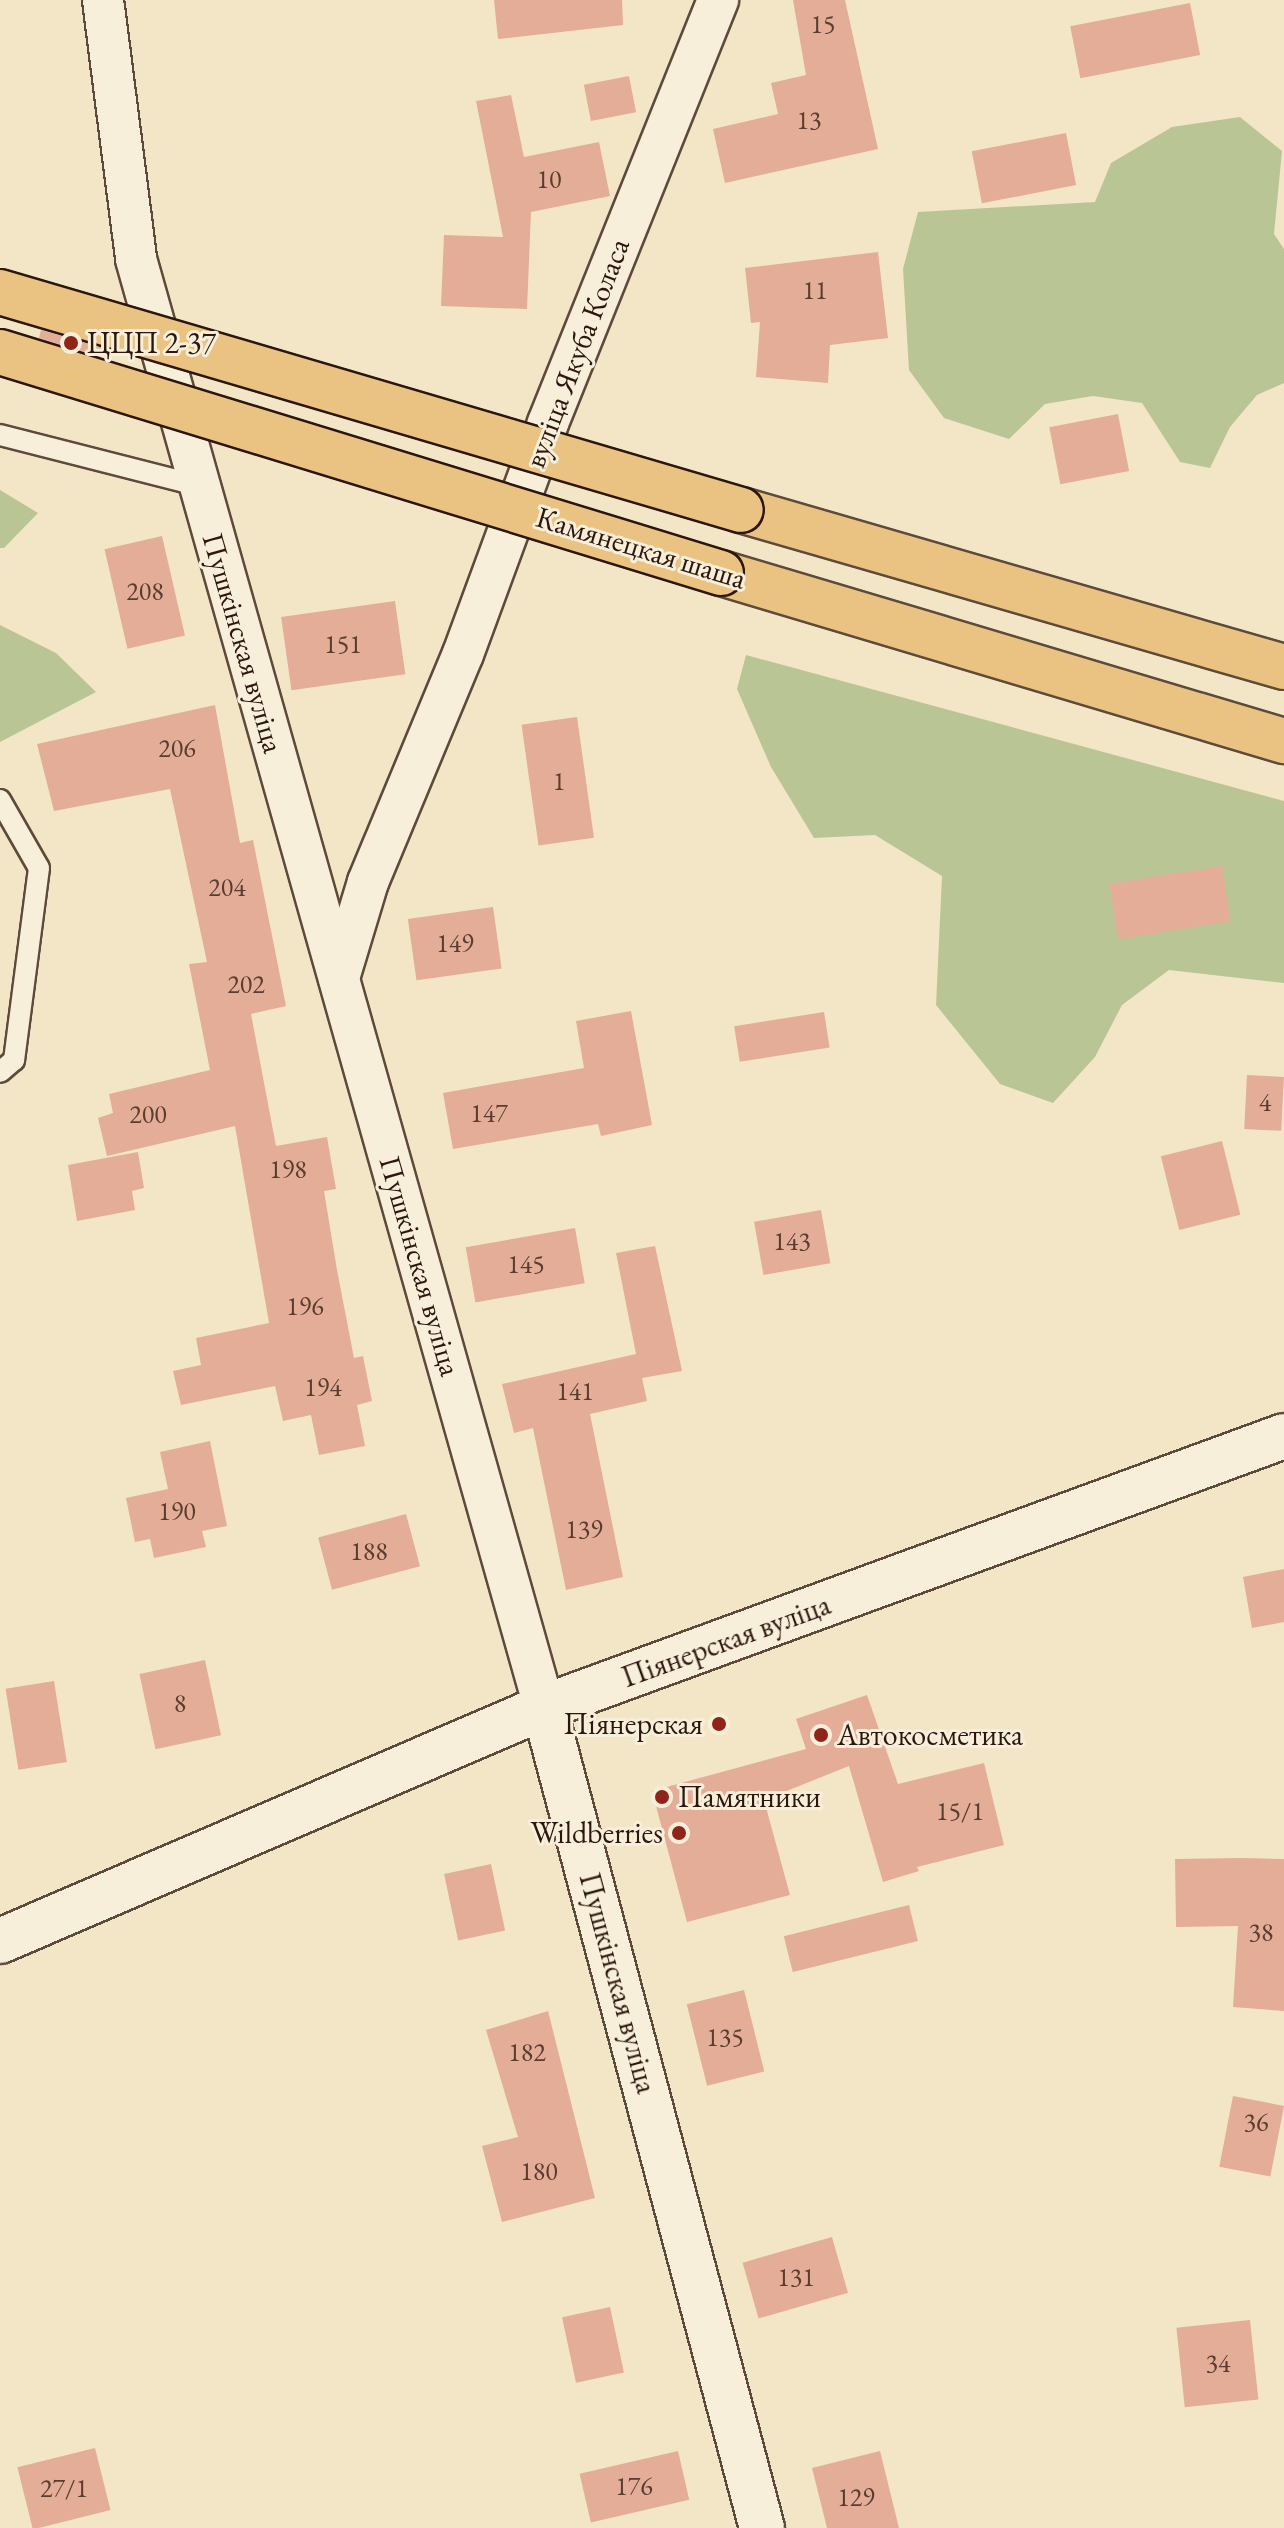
<!DOCTYPE html>
<html>
<head>
<meta charset="utf-8">
<style>
  body { margin:0 }
  #map { position:relative; width:1284px; height:2528px; overflow:hidden; background:#f3e6c6; font-family:"EB Garamond",serif }
  div>[style] { position:absolute }
  [style*='--x'] { left:calc(var(--x)*1px); top:calc(var(--y)*1px); width:calc(var(--w)*1px); rotate:calc(var(--a)*1deg) }
  .green>* { inset:0; background:#bac596 }
  .building>* { inset:0; background:#e3ad97; transform-origin:0 0 }
  .roads { filter:drop-shadow(2px 0 #5e4a3b) drop-shadow(-2px 0 #5e4a3b) drop-shadow(0 2px #5e4a3b) drop-shadow(0 -2px #5e4a3b) }
  .service>* { height:20px; margin:-10px; padding:0 10px; transform-origin:10px; border-radius:10px; background:#f7efda }
  .minor>* { height:40px; margin:-20px; padding:0 20px; transform-origin:20px; border-radius:20px; background:#f7efda }
  .tertiary>* { height:44px; margin:-22px; padding:0 22px; transform-origin:22px; border-radius:22px; background:#f7efda }
  .secondary>* { height:44px; margin:-22px; padding:0 22px; transform-origin:22px; border-radius:22px; background:#f7efda }
  .primary>* { height:44px; margin:-22px; padding:0 22px; transform-origin:22px; border-radius:22px; background:#eac383 }
  .bridges { filter:drop-shadow(2px 0 #2c160d) drop-shadow(-2px 0 #2c160d) drop-shadow(0 2px #2c160d) drop-shadow(0 -2px #2c160d) }
  .primary-bridge>* { height:44px; margin:-22px; padding:0 22px; transform-origin:22px; border-radius:22px; background:#eac383 }
  .dots>* { width:22px; height:22px; translate:-50% -50%; box-sizing:border-box; border:4px solid #f7efda; border-radius:50% }
  span { translate:-50% -50%; white-space:nowrap; text-align:center; line-height:1.15; -webkit-text-stroke:6px #f7efda; paint-order:stroke }
  .number-label { font-size:26px; color:#5a3c30 }
  .number-label span { -webkit-text-stroke-width:0 }
  .poi-label { font-size:30px; color:#2c160d }
  .left { translate:0 -50%; text-align:left }
  .right { translate:-100% -50%; text-align:right }
  .street-label { font-size:30px; color:#2c160d }
</style>
</head>
<body>
<div id="map">
  <div class="green">
    <div style="clip-path:polygon(1240px 117px,1282px 151px,1274px 234px,1284px 249px,1284px 383px,1257px 395px,1230px 427px,1210px 468px,1180px 462px,1142px 403px,1093px 396px,1045px 404px,1009px 439px,944px 418px,909px 370px,903px 269px,918px 212px,1095px 202px,1111px 163px,1172px 127px)"></div>
    <div style="clip-path:polygon(0 490px,38px 513px,4px 548px,0 548px)"></div>
    <div style="clip-path:polygon(0 625px,56px 653px,96px 692px,0 742px)"></div>
    <div style="clip-path:polygon(746px 655px,1284px 801px,1284px 983px,1169px 970px,1122px 1005px,1095px 1057px,1053px 1103px,1000px 1084px,936px 1005px,942px 876px,875px 835px,814px 838px,771px 767px,737px 689px)"></div>
  </div>
  <div class="building">
    <div style="clip-path:polygon(494px 0,622px 0,623px 25px,498px 39px)"></div>
    <div style="clip-path:polygon(793px 0,845px 0,878px 149px,725px 183px,713px 129px,778px 114px,771px 83px,806px 75px)"></div>
    <div style="left:1190px;top:3px;width:53px;height:122px;rotate:79deg"></div>
    <div style="left:629px;top:76px;width:37px;height:46px;rotate:79deg"></div>
    <div style="clip-path:polygon(511px 95px,524px 157px,599px 142px,610px 196px,531px 212px,527px 309px,441px 306px,444px 235px,503px 237px,476px 101px)"></div>
    <div style="left:1066px;top:133px;width:53px;height:96px;rotate:79deg"></div>
    <div style="clip-path:polygon(878px 252px,888px 338px,830px 345px,828px 383px,756px 377px,760px 322px,751px 323px,745px 268px)"></div>
    <div style="clip-path:polygon(41px 330px,103px 348px,100px 357px,39px 338px)"></div>
    <div style="left:1118px;top:414px;width:58px;height:70px;rotate:79deg"></div>
    <div style="left:162px;top:536px;width:102px;height:59px;rotate:77deg"></div>
    <div style="left:395px;top:601px;width:74px;height:115px;rotate:82deg"></div>
    <div style="clip-path:polygon(215px 705px,240px 843px,253px 840px,286px 1006px,251px 1014px,276px 1146px,327px 1137px,336px 1189px,324px 1191px,337px 1270px,354px 1358px,363px 1356px,372px 1401px,357px 1405px,365px 1446px,319px 1455px,311px 1415px,283px 1421px,275px 1386px,181px 1405px,173px 1371px,201px 1365px,196px 1338px,269px 1323px,235px 1126px,107px 1156px,98px 1118px,113px 1113px,109px 1094px,210px 1070px,189px 964px,207px 962px,170px 789px,54px 811px,37px 744px)"></div>
    <div style="left:577px;top:717px;width:122px;height:56px;rotate:82deg"></div>
    <div style="left:1222px;top:866px;width:56px;height:114px;rotate:81deg"></div>
    <div style="left:493px;top:907px;width:62px;height:86px;rotate:82deg"></div>
    <div style="clip-path:polygon(631px 1011px,652px 1125px,601px 1136px,598px 1124px,453px 1149px,443px 1093px,584px 1068px,576px 1021px)"></div>
    <div style="left:824px;top:1012px;width:36px;height:91px;rotate:81deg"></div>
    <div style="left:1247px;top:1075px;width:37px;height:54px;rotate:3deg"></div>
    <div style="left:1222px;top:1141px;width:76px;height:63px;rotate:76deg"></div>
    <div style="clip-path:polygon(138px 1152px,144px 1188px,132px 1191px,135px 1210px,77px 1221px,68px 1165px)"></div>
    <div style="left:821px;top:1210px;width:54px;height:68px;rotate:80deg"></div>
    <div style="left:575px;top:1228px;width:56px;height:111px;rotate:80deg"></div>
    <div style="clip-path:polygon(655px 1246px,682px 1371px,642px 1378px,647px 1401px,590px 1414px,623px 1577px,566px 1590px,533px 1428px,514px 1433px,502px 1384px,636px 1354px,616px 1253px)"></div>
    <div style="clip-path:polygon(210px 1441px,227px 1526px,202px 1531px,206px 1547px,154px 1558px,150px 1539px,135px 1542px,126px 1498px,168px 1489px,160px 1452px)"></div>
    <div style="left:406px;top:1514px;width:54px;height:91px;rotate:75deg"></div>
    <div style="clip-path:polygon(1284px 1569px,1284px 1622px,1252px 1628px,1243px 1577px)"></div>
    <div style="left:205px;top:1660px;width:77px;height:67px;rotate:78deg"></div>
    <div style="left:54px;top:1681px;width:82px;height:49px;rotate:81deg"></div>
    <div style="clip-path:polygon(867px 1695px,898px 1784px,984px 1763px,1004px 1845px,917px 1867px,919px 1871px,883px 1882px,849px 1766px,764px 1800px,790px 1895px,687px 1922px,652px 1791px,806px 1749px,796px 1719px)"></div>
    <div style="clip-path:polygon(1242px 1858px,1284px 1859px,1284px 2011px,1233px 2007px,1238px 1926px,1176px 1927px,1175px 1859px)"></div>
    <div style="left:491px;top:1864px;width:68px;height:48px;rotate:78deg"></div>
    <div style="left:909px;top:1905px;width:37px;height:129px;rotate:76deg"></div>
    <div style="left:744px;top:1990px;width:84px;height:59px;rotate:76deg"></div>
    <div style="clip-path:polygon(548px 2011px,595px 2198px,502px 2222px,482px 2146px,518px 2137px,486px 2030px)"></div>
    <div style="left:1233px;top:2096px;width:52px;height:72px;rotate:11deg"></div>
    <div style="left:832px;top:2237px;width:58px;height:93px;rotate:74deg"></div>
    <div style="left:610px;top:2307px;width:67px;height:49px;rotate:78deg"></div>
    <div style="left:1250px;top:2320px;width:80px;height:74px;rotate:84deg"></div>
    <div style="left:95px;top:2448px;width:64px;height:80px;rotate:76deg"></div>
    <div style="left:678px;top:2451px;width:50px;height:101px;rotate:77deg"></div>
    <div style="clip-path:polygon(880px 2451px,899px 2528px,827px 2528px,812px 2468px)"></div>
  </div>
  <div class="roads">
    <div class="service">
      <div style="--x:0;--y:435;--w:202;--a:14.3"></div>
      <div style="--x:0;--y:800;--w:78;--a:60.2"></div>
      <div style="--x:39;--y:868;--w:194;--a:97.4"></div>
      <div style="--x:14;--y:1060;--w:18;--a:139"></div>
    </div>
    <div class="minor">
      <div style="--x:103;--y:0;--w:261;--a:82.7"></div>
      <div style="--x:136;--y:259;--w:1504;--a:74.26"></div>
      <div style="--x:339;--y:978;--w:100;--a:-73.2"></div>
      <div style="--x:368;--y:882;--w:247;--a:-67.4"></div>
      <div style="--x:463;--y:654;--w:246;--a:-69.8"></div>
      <div style="--x:548;--y:423;--w:456;--a:-68.1"></div>
    </div>
    <div class="tertiary">
      <div style="--x:0;--y:1941;--w:592;--a:-23.27"></div>
    </div>
    <div class="secondary">
      <div style="--x:762;--y:2528;--w:849;--a:-104.87"></div>
      <div style="--x:544;--y:1707;--w:788;--a:-20.11"></div>
    </div>
    <div class="primary">
      <div style="--x:741;--y:510;--w:565;--a:16.13"></div>
      <div style="--x:721;--y:573;--w:588;--a:16.62"></div>
    </div>
  </div>
  <div class="bridges">
    <div class="primary-bridge">
      <div style="--x:0;--y:292;--w:772;--a:16.39"></div>
      <div style="--x:0;--y:352;--w:754;--a:17.04"></div>
    </div>
  </div>
  <div class="dots">
    <div style="left:71px;top:343px;background:#8f2418"></div>
    <div style="left:719px;top:1724px;background:#8f2418"></div>
    <div style="left:821px;top:1735px;background:#8f2418"></div>
    <div style="left:662px;top:1797px;background:#8f2418"></div>
    <div style="left:679px;top:1833px;background:#8f2418"></div>
  </div>
  <div class="number-label">
    <span style="left:823px;top:25px">15</span>
    <span style="left:809px;top:121px">13</span>
    <span style="left:549px;top:180px">10</span>
    <span style="left:815px;top:291px">11</span>
    <span style="left:145px;top:592px">208</span>
    <span style="left:343px;top:645px">151</span>
    <span style="left:177px;top:749px">206</span>
    <span style="left:559px;top:782px">1</span>
    <span style="left:227px;top:888px">204</span>
    <span style="left:455px;top:944px">149</span>
    <span style="left:246px;top:985px">202</span>
    <span style="left:1265px;top:1103px">4</span>
    <span style="left:489px;top:1114px">147</span>
    <span style="left:148px;top:1115px">200</span>
    <span style="left:288px;top:1170px">198</span>
    <span style="left:792px;top:1242px">143</span>
    <span style="left:526px;top:1265px">145</span>
    <span style="left:305px;top:1307px">196</span>
    <span style="left:323px;top:1388px">194</span>
    <span style="left:575px;top:1392px">141</span>
    <span style="left:177px;top:1512px">190</span>
    <span style="left:584px;top:1530px">139</span>
    <span style="left:369px;top:1552px">188</span>
    <span style="left:180px;top:1704px">8</span>
    <span style="left:960px;top:1812px">15/1</span>
    <span style="left:1261px;top:1933px">38</span>
    <span style="left:725px;top:2038px">135</span>
    <span style="left:527px;top:2053px">182</span>
    <span style="left:1256px;top:2123px">36</span>
    <span style="left:539px;top:2172px">180</span>
    <span style="left:796px;top:2278px">131</span>
    <span style="left:1218px;top:2364px">34</span>
    <span style="left:634px;top:2487px">176</span>
    <span style="left:64px;top:2489px">27/1</span>
    <span style="left:856px;top:2498px">129</span>
  </div>
  <div class="poi-label">
    <span class="left" style="left:87px;top:343px">ЦЦП 2-37</span>
    <span class="right" style="left:703px;top:1724px">Піянерская</span>
    <span class="left" style="left:837px;top:1735px">Автокосметика</span>
    <span class="left" style="left:678px;top:1797px">Памятники</span>
    <span class="right" style="left:663px;top:1833px">Wildberries</span>
  </div>
  <div class="street-label">
    <span style="left:577px;top:353px;rotate:-69deg">вуліца Якуба Коласа</span>
    <span style="left:641px;top:548px;rotate:17deg">Камянецкая шаша</span>
    <span style="left:243px;top:643px;rotate:74deg">Пушкінская вуліца</span>
    <span style="left:420px;top:1266px;rotate:74deg">Пушкінская вуліца</span>
    <span style="left:726px;top:1641px;rotate:-20deg">Піянерская вуліца</span>
    <span style="left:618px;top:1983px;rotate:75deg">Пушкінская вуліца</span>
  </div>
</div>
</body>
</html>
